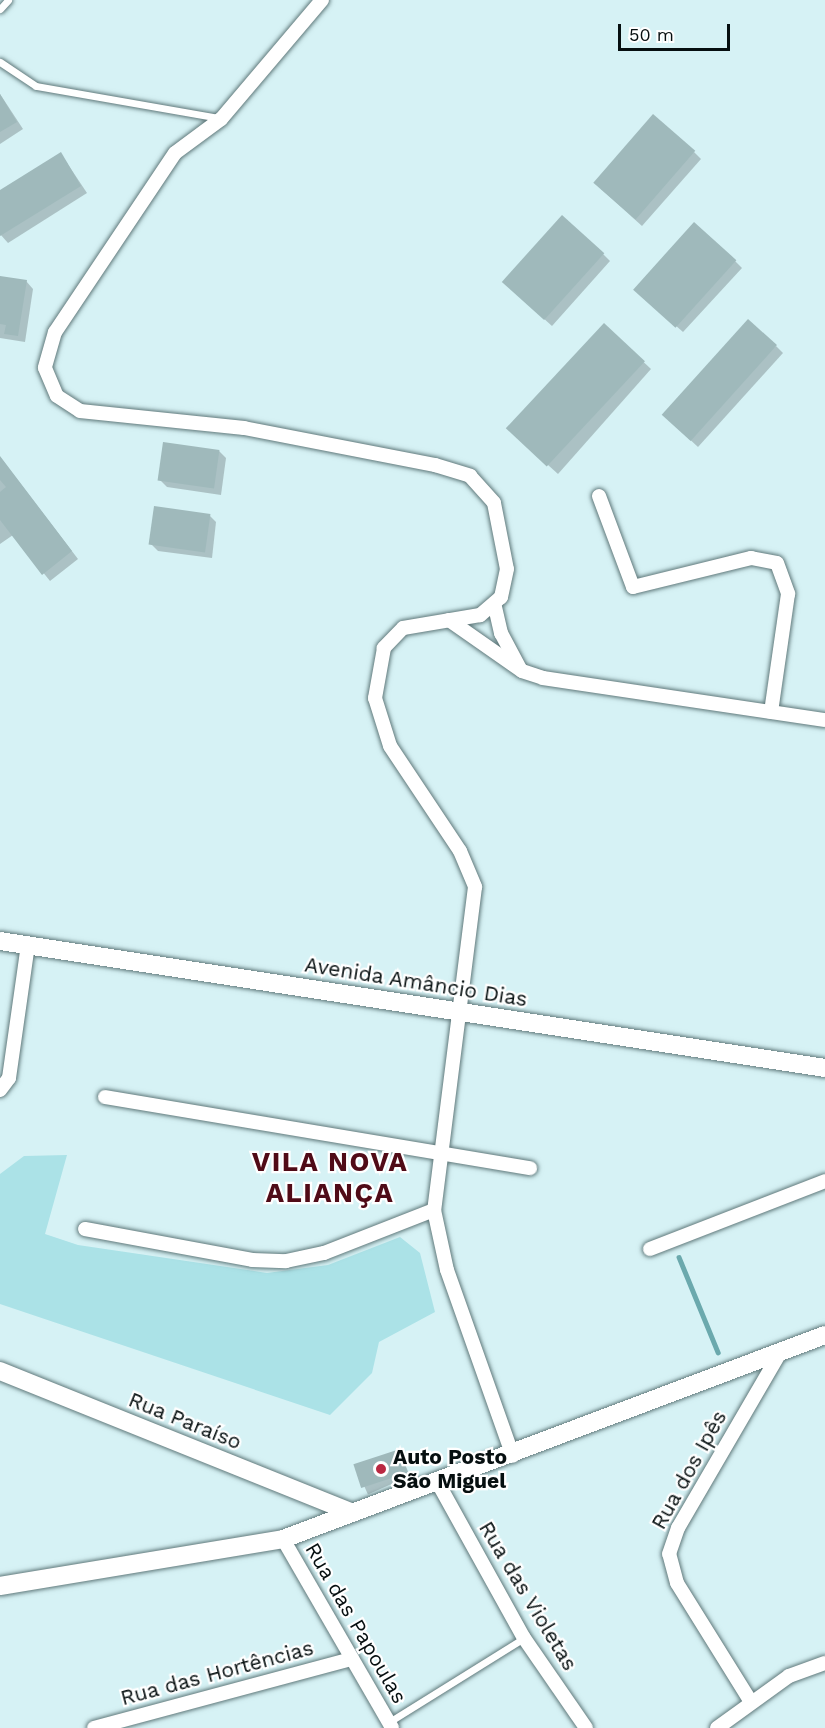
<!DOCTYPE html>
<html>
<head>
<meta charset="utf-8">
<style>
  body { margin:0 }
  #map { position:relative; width:825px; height:1728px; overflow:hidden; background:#d6f2f5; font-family:"Work Sans",sans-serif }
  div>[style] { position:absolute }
  .green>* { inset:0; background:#abe2e7 }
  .shadow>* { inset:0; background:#0003; transform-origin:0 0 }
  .stream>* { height:4.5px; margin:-2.25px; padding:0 2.25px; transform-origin:2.25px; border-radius:2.25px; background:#6ba9ad }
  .building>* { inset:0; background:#9fb9bb; transform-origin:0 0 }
  .roads { filter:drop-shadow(0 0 2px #60797b) drop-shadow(0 0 2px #60797b) }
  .lane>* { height:7px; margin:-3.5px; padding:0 3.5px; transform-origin:3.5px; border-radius:3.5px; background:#fff }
  .street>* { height:14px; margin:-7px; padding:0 7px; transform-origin:7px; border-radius:7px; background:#fff }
  .secondary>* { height:18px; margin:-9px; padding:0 9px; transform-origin:9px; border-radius:9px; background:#fff }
  .dots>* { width:16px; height:16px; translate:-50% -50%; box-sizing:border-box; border:3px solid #fff; border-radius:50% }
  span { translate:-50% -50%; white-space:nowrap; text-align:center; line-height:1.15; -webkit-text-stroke:4.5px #fff; paint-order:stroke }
  .street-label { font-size:21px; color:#060f10 }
  .poi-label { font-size:21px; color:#060f10; font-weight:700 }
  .left { translate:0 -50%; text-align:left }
  .district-label { font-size:27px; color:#500b17; font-weight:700; letter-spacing:1.5px }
  .scale { position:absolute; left:618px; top:24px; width:112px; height:27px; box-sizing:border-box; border:3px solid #060f10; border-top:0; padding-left:8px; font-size:18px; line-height:21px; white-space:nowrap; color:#060f10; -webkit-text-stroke:4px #fff; paint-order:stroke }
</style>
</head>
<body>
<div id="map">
  <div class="green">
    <div style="clip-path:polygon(67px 1155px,45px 1234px,78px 1245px,267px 1273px,328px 1265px,400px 1237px,420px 1253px,435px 1312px,379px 1342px,372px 1373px,330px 1415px,0 1304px,0 1174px,24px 1156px)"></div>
  </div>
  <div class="shadow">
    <div style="clip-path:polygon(0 94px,23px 129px,0 144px)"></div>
    <div style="clip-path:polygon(694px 152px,701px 159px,642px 226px,601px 189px)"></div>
    <div style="clip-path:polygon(61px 154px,87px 193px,8px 243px,0 234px,0 192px)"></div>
    <div style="clip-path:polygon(603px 254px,610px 261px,552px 326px,511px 289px)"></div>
    <div style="clip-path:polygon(735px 261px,742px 268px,683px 332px,642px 296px)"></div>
    <div style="clip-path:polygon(0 277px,26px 281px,33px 289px,25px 342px,0 338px)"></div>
    <div style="clip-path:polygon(604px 325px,651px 369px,558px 474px,517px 437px)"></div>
    <div style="clip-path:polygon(776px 346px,783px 353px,698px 447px,671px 422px)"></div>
    <div style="clip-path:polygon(219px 451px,226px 458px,221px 495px,167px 487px,160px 480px)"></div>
    <div style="clip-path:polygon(0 457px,78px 559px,50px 581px,13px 535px,0 544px)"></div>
    <div style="clip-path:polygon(209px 515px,216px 522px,212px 558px,158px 551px,151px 544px)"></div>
    <div style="left:399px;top:1451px;width:27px;height:46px;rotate:66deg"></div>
  </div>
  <div class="stream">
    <div style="left:679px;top:1257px;width:103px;rotate:67.7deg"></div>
  </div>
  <div class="building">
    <div style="clip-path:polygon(0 94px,17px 122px,0 132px)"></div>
    <div style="left:653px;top:114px;width:56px;height:91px;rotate:41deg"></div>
    <div style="clip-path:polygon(61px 152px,81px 186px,0 236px,0 190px)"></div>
    <div style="left:562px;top:215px;width:57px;height:90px;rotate:42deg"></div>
    <div style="left:694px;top:222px;width:57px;height:91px;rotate:42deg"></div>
    <div style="clip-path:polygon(0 276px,27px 280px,18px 336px,4px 334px,6px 325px,0 324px)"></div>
    <div style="left:748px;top:319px;width:39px;height:129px;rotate:42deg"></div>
    <div style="left:604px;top:323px;width:56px;height:144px;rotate:43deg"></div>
    <div style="left:163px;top:442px;width:57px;height:39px;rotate:8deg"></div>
    <div style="clip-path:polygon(0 456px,72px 551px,42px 575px,0 520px,0 492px,6px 487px,0 480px)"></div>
    <div style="left:154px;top:506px;width:57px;height:39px;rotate:8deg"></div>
    <div style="left:400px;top:1449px;width:25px;height:49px;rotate:72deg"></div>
  </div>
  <div class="roads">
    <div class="lane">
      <div style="left:0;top:9px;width:12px;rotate:-48deg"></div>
      <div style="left:0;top:62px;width:43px;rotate:33.7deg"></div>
      <div style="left:36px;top:86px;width:186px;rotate:9.9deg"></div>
      <div style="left:389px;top:1722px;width:159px;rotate:-31.9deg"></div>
    </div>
    <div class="street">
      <div style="left:322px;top:0;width:156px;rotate:130.3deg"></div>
      <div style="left:221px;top:119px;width:57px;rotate:143.5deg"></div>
      <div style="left:175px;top:153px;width:216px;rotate:123.8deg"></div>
      <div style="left:55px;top:332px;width:37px;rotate:106deg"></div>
      <div style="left:45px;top:368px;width:30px;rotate:67deg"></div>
      <div style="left:57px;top:396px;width:27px;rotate:33deg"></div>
      <div style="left:80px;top:411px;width:165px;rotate:5.9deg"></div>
      <div style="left:244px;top:428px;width:195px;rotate:11deg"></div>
      <div style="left:435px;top:465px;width:37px;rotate:17deg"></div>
      <div style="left:470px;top:476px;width:36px;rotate:48deg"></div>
      <div style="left:494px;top:503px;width:67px;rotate:78.9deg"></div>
      <div style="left:507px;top:569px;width:29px;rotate:102deg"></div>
      <div style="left:501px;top:597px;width:28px;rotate:139deg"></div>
      <div style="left:480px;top:615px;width:78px;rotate:170.4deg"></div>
      <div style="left:403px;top:628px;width:28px;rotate:134deg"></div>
      <div style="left:384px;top:648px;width:51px;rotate:100.2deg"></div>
      <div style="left:375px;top:698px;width:50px;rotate:72.6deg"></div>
      <div style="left:390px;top:746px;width:126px;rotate:56.3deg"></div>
      <div style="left:460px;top:851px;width:39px;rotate:67deg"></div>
      <div style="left:475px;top:887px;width:326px;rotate:97.2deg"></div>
      <div style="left:434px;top:1210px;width:61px;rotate:77.8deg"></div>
      <div style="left:447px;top:1270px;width:197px;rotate:70.5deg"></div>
      <div style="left:599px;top:496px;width:97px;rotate:69.5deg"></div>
      <div style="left:633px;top:587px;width:122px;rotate:-13.8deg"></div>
      <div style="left:751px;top:558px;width:26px;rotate:11deg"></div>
      <div style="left:777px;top:563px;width:33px;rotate:70deg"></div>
      <div style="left:788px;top:594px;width:119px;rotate:98.2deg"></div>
      <div style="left:495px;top:607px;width:27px;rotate:77deg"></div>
      <div style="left:501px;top:633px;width:40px;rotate:62deg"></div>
      <div style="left:449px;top:620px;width:89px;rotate:34.9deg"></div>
      <div style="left:522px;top:671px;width:22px;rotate:18deg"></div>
      <div style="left:543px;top:678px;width:285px;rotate:8.5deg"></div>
      <div style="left:0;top:1090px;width:15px;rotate:-53deg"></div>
      <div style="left:9px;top:1078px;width:134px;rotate:-81.9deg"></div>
      <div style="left:105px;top:1097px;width:431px;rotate:9.5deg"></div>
      <div style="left:85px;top:1229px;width:170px;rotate:10.5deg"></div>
      <div style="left:252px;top:1260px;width:34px;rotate:2deg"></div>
      <div style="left:286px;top:1261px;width:39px;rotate:-12deg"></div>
      <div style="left:324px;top:1253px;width:118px;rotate:-21.4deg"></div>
      <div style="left:650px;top:1249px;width:188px;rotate:-21.2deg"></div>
      <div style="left:438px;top:1483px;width:177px;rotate:61deg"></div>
      <div style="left:524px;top:1638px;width:109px;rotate:55.4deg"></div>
      <div style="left:283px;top:1539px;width:218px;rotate:60deg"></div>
      <div style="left:751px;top:1702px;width:140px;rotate:-121.9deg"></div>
      <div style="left:677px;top:1583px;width:30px;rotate:-105deg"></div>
      <div style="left:669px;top:1554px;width:28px;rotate:-71deg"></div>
      <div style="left:678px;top:1528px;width:203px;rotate:-59.8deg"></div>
      <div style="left:94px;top:1728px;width:267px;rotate:-15deg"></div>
      <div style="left:717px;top:1728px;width:89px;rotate:-35.8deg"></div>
      <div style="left:789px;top:1676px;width:38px;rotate:-20deg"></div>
    </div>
    <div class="secondary">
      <div style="left:0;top:941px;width:835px;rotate:8.75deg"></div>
      <div style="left:0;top:1371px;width:380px;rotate:21.9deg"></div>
      <div style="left:0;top:1586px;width:287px;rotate:-9.4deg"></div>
      <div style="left:283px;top:1539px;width:579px;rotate:-20.63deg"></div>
    </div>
  </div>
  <div class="dots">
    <div style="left:381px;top:1469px;background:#ba2942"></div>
  </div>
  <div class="street-label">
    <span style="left:416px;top:982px;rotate:9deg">Avenida Amâncio Dias</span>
    <span style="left:185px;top:1421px;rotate:22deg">Rua Paraíso</span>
    <span style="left:689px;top:1470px;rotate:-61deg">Rua dos Ipês</span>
    <span style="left:528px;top:1596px;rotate:59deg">Rua das Violetas</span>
    <span style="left:356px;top:1623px;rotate:60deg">Rua das Papoulas</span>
    <span style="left:217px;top:1673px;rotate:-15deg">Rua das Hortências</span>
  </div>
  <div class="poi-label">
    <span class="left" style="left:393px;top:1469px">Auto Posto<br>São Miguel</span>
  </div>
  <div class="district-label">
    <span style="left:330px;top:1178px">VILA NOVA<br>ALIANÇA</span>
  </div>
  <div class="scale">50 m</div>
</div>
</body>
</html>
